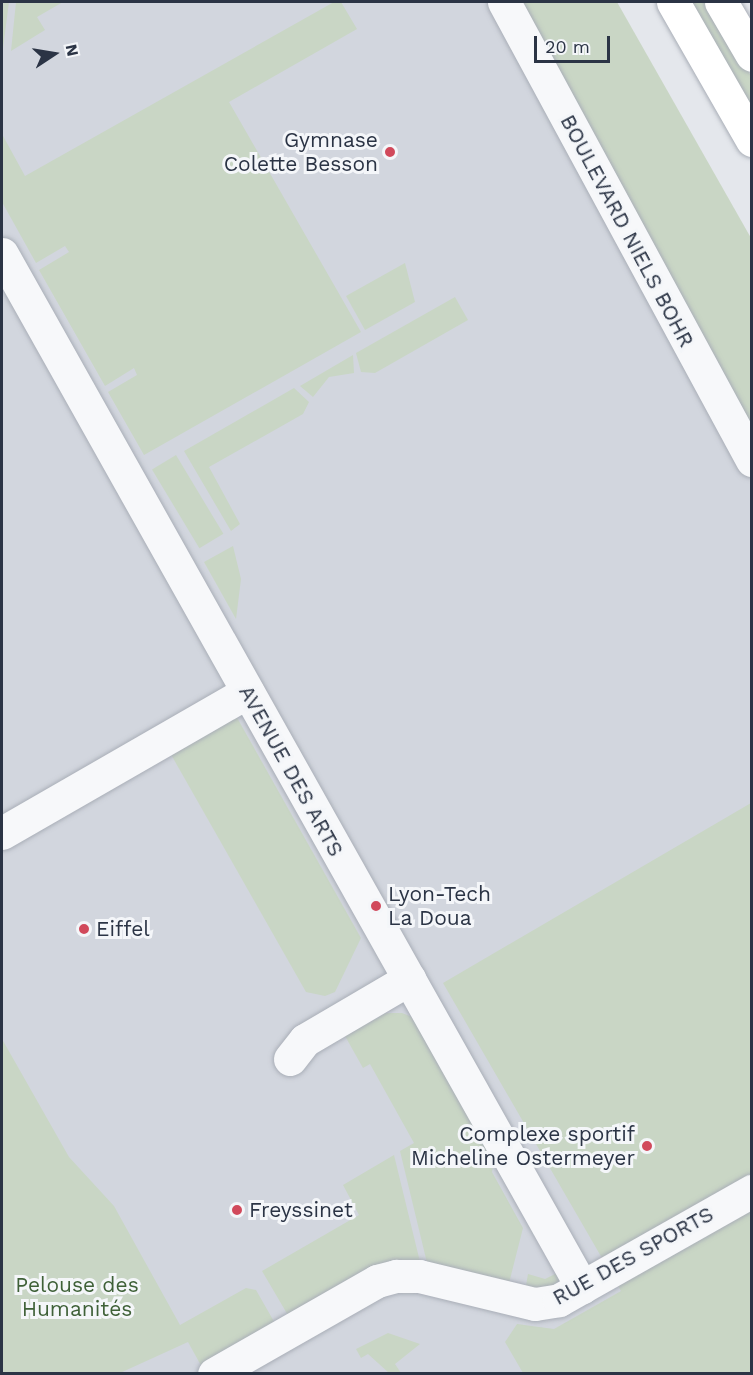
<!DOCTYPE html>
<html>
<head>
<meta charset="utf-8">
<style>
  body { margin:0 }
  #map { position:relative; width:753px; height:1375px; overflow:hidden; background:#e4e7ec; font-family:"Work Sans",sans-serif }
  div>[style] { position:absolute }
  .built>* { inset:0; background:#d2d6de }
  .green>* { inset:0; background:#c9d6c5; transform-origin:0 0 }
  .roads { filter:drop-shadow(0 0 2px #a9aeb7) drop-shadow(0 0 2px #a9aeb7) }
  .minor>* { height:33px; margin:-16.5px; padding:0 16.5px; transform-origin:16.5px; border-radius:16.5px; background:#f7f8fa }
  .major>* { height:33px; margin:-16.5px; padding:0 16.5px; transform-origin:16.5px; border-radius:16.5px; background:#fff }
  .dots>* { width:16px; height:16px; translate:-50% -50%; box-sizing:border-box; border:3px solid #f4f6f9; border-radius:50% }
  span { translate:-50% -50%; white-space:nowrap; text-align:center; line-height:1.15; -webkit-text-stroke:6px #f4f6f9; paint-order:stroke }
  .poi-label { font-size:21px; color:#2b3445 }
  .right { translate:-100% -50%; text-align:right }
  .left { translate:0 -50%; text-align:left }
  .street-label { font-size:21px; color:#2b3445 }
  .park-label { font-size:21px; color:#3f6138 }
  .frame { position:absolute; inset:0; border:3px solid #2b3445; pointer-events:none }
  .north { position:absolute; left:24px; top:24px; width:60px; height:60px; -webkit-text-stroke:4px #f4f6f9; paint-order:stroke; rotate:78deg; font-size:16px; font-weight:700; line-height:24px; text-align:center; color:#2b3445 }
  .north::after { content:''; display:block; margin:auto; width:21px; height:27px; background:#2b3445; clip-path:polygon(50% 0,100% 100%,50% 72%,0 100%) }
  .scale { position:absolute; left:534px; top:36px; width:76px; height:27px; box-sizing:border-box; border:3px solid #2b3445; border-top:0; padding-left:8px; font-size:18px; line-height:21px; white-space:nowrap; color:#2b3445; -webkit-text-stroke:4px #f4f6f9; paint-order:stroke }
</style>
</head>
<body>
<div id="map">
  <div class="built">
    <div style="clip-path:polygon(2px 2px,513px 2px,751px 439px,751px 1373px,2px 1374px)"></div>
  </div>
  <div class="green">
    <div style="clip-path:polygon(2px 2px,9px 2px,2px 56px)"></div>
    <div style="clip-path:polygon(16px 2px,63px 2px,37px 17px,45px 30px,11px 51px)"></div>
    <div style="clip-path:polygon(334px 2px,341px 2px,357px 29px,229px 102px,361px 332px,144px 455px,108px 392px,137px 375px,134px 368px,105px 386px,39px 270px,69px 252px,65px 246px,36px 263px,2px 202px,2px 134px,25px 176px)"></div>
    <div style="clip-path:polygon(513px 2px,617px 2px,751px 238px,751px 439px)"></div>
    <div style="clip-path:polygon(684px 2px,709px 2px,751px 76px,751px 120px)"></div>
    <div style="clip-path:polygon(405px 263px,415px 302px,365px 330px,346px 296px)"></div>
    <div style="clip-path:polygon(455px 297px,468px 320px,375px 373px,361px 372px,356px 353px)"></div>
    <div style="clip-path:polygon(353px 355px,354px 373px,329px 377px,313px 397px,300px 386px)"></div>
    <div style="clip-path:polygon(294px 388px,309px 402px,303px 414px,209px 467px,240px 524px,231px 531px,184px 451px)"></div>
    <div style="left:176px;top:455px;width:92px;height:28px;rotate:59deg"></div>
    <div style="clip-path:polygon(233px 546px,241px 579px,236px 619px,204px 562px)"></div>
    <div style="clip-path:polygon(235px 714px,361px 938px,335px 992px,325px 996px,306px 992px,169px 751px)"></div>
    <div style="clip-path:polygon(751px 803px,751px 1373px,523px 1373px,505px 1342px,517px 1324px,554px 1329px,621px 1291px,443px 983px)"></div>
    <div style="clip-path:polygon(386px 1013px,402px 1013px,417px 1019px,495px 1155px,492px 1172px,523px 1228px,508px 1287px,428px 1267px,400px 1151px,414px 1143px,370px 1064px,363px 1068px,345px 1036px)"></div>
    <div style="clip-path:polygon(2px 1039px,69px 1157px,114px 1206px,180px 1325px,246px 1288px,256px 1290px,276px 1325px,203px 1369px,188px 1342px,120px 1373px,2px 1373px)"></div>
    <div style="clip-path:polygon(394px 1155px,421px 1266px,289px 1317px,262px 1271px,359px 1215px,343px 1185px)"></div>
    <div style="clip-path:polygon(561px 1271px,563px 1284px,525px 1291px,528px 1274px,545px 1279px)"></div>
    <div style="clip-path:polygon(388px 1333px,420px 1344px,395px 1364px,401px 1373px,389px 1373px,368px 1354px,361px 1358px,356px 1349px)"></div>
  </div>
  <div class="roads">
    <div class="minor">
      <div style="left:504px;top:2px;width:521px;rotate:61.57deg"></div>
      <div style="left:2px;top:254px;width:1185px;rotate:60.69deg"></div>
      <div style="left:2px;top:833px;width:283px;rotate:-29.9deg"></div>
      <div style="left:290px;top:1059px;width:24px;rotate:-52deg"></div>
      <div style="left:305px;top:1040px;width:121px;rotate:-30.4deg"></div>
      <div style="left:214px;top:1374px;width:188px;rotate:-29.7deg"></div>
      <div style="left:377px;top:1281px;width:20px;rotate:-15deg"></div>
      <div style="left:396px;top:1276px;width:23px"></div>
      <div style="left:419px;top:1276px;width:119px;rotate:13.6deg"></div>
      <div style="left:535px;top:1304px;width:24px;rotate:-9deg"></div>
      <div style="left:559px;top:1300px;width:222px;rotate:-29.5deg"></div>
    </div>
    <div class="major">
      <div style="left:673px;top:2px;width:159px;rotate:60.2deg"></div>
      <div style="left:721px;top:2px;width:61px;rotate:59.7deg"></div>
    </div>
  </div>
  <div class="dots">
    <div style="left:390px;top:152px;background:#d1495b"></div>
    <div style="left:376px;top:906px;background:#d1495b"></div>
    <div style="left:84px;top:929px;background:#d1495b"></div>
    <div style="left:647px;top:1146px;background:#d1495b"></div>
    <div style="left:237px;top:1210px;background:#d1495b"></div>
  </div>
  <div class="poi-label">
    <span class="right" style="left:378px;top:152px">Gymnase<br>Colette Besson</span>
    <span class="left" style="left:388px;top:906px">Lyon-Tech<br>La Doua</span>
    <span class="left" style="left:96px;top:929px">Eiffel</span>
    <span class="right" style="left:635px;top:1146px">Complexe sportif<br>Micheline Ostermeyer</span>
    <span class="left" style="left:249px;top:1210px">Freyssinet</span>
  </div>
  <div class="street-label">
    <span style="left:627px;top:231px;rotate:62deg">BOULEVARD NIELS BOHR</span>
    <span style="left:291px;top:771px;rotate:61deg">AVENUE DES ARTS</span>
    <span style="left:633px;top:1256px;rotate:-29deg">RUE DES SPORTS</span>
  </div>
  <div class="park-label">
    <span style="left:77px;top:1297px">Pelouse des<br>Humanités</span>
  </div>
  <div class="frame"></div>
  <div class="north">N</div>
  <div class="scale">20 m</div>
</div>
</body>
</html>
